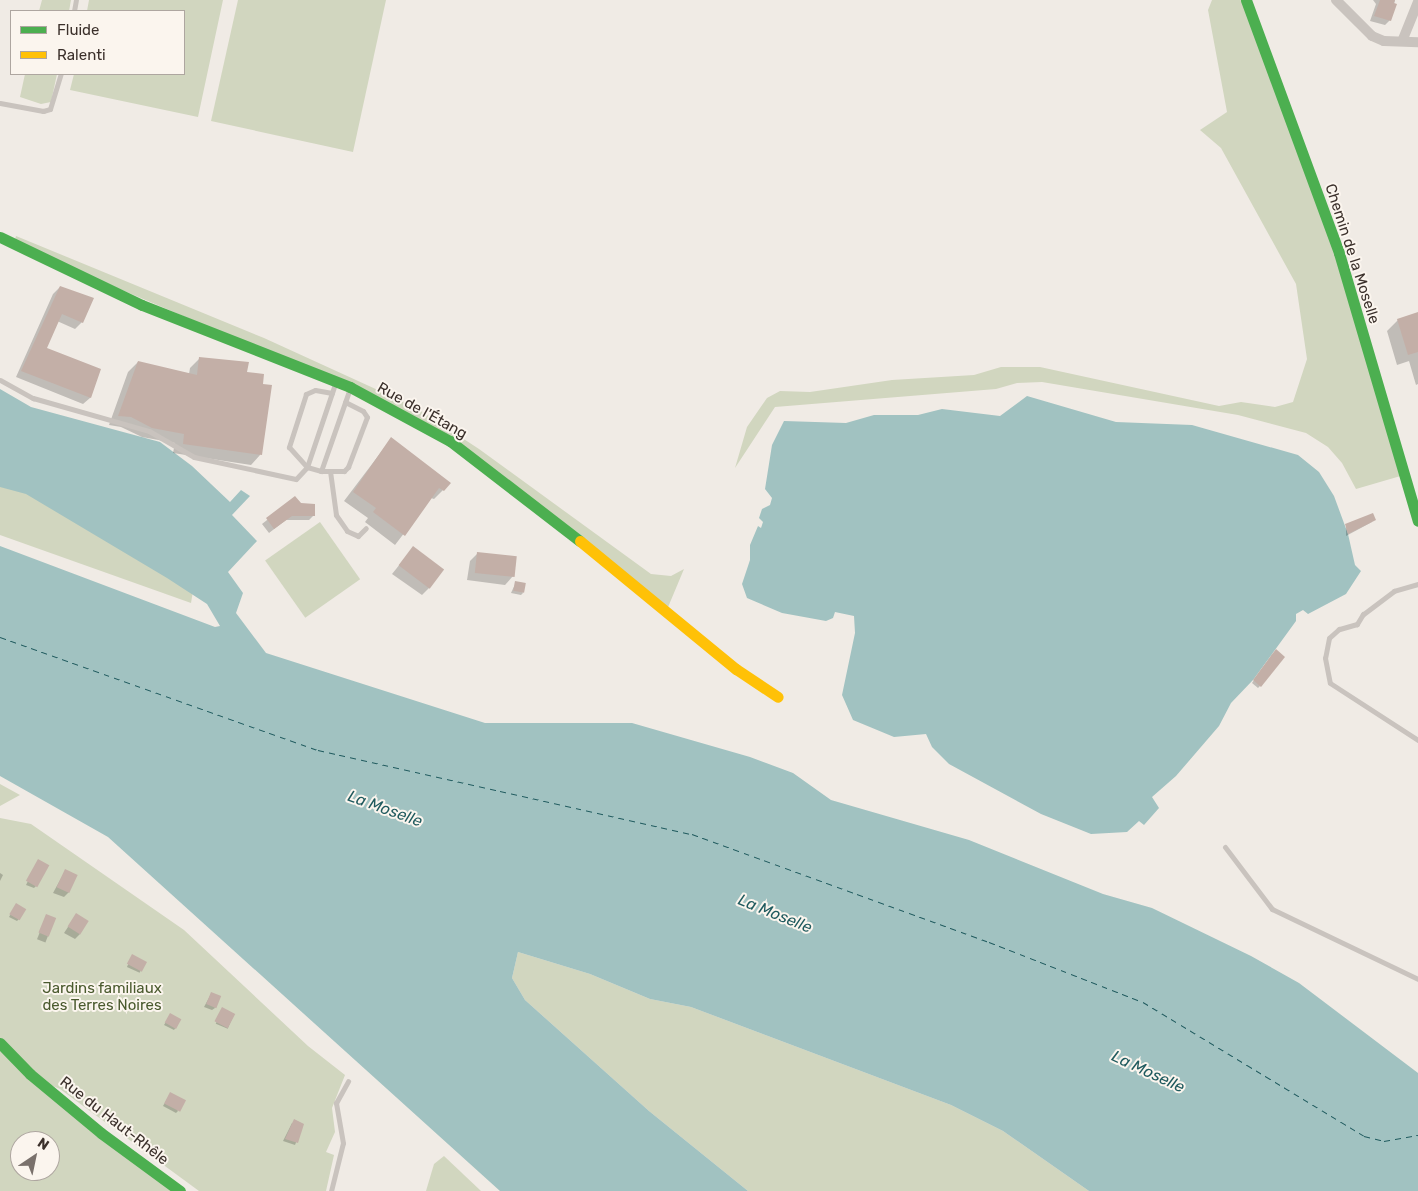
<!DOCTYPE html>
<html>
<head>
<meta charset="utf-8">
<style>
  body { margin:0 }
  #map { position:relative; width:1418px; height:1191px; overflow:hidden; background:#f0ebe5; font-family:Rubik,sans-serif }
  div>[style] { position:absolute }
  .green>* { inset:0; background:#d1d6bf; transform-origin:0 0 }
  .water>* { inset:0; background:#a1c2c1 }
  .shadow>* { inset:0; background:#0003; transform-origin:0 0 }
  .ferry>* { height:1px; margin-top:-0.5px; transform-origin:0; background:repeating-linear-gradient(90deg,#1f5a5e 0 6px,transparent 0 11px) }
  .building>* { inset:0; background:#c3afa7; transform-origin:0 0 }
  .lane>* { height:5px; margin:-2.5px; padding:0 2.5px; transform-origin:2.5px; border-radius:2.5px; background:#c9c3be }
  .street>* { height:10px; margin:-5px; padding:0 5px; transform-origin:5px; border-radius:5px; background:#c9c3be }
  .fast>* { height:11px; margin:-5.5px; padding:0 5.5px; transform-origin:5.5px; border-radius:5.5px; background:#4caf50 }
  .slow>* { height:11px; margin:-5.5px; padding:0 5.5px; transform-origin:5.5px; border-radius:5.5px; background:#ffc107 }
  span { translate:-50% -50%; white-space:nowrap; text-align:center; line-height:1.15; -webkit-text-stroke:4px #fbf5ee; paint-order:stroke }
  .street-label { font-size:15px; color:#3b302b }
  .park-label { font-size:15px; color:#4a5a2e }
  .water-label { font-size:16px; color:#1f5a5e; font-style:italic }
  .legend { position:absolute; left:10px; top:10px; width:175px; height:65px; box-sizing:border-box; background:#fbf5ee; border:1px solid #aea6a0; margin:0; padding:6px 9px; list-style:none; font-size:15px; color:#3b302b }
  .legend li { display:flex; align-items:center; gap:10px; height:25px }
  .legend b { width:25px; border:1px solid #aea6a0 }
  .north { position:absolute; left:10px; top:1131px; width:50px; height:50px; box-sizing:border-box; background:#fbf5ee; border:1px solid #aea6a0; border-radius:50%; rotate:34deg; font-size:14px; font-weight:700; line-height:20px; text-align:center; color:#3b302b }
  .north::after { content:''; display:block; margin:auto; width:18px; height:22px; background:#7a716c; clip-path:polygon(50% 0,100% 100%,50% 72%,0 100%) }
</style>
</head>
<body>
<div id="map">
  <div class="green">
    <div style="clip-path:polygon(42px 0,71px 0,69px 11px,39px 11px)"></div>
    <div style="clip-path:polygon(89px 0,223px 0,198px 117px,70px 90px,74px 74px,184px 74px,184px 11px,87px 11px)"></div>
    <div style="clip-path:polygon(238px 0,386px 0,353px 152px,211px 121px)"></div>
    <div style="clip-path:polygon(1212px 0,1246px 0,1339px 253px,1404px 475px,1356px 489px,1342px 463px,1328px 447px,1306px 433px,1238px 415px,1042px 382px,1017px 383px,996px 389px,775px 407px,735px 468px,747px 427px,767px 398px,780px 391px,810px 392px,892px 380px,974px 375px,1001px 367px,1040px 367px,1219px 406px,1241px 402px,1275px 407px,1293px 402px,1307px 359px,1296px 284px,1221px 148px,1200px 130px,1227px 112px,1208px 10px)"></div>
    <div style="clip-path:polygon(25px 74px,57px 74px,51px 102px,41px 104px,20px 97px)"></div>
    <div style="clip-path:polygon(16px 236px,264px 338px,415px 407px,479px 449px,651px 574px,671px 576px,684px 569px,666px 612px,450px 441px,350px 387px,14px 244px)"></div>
    <div style="clip-path:polygon(0 454px,193px 591px,191px 603px,0 535px)"></div>
    <div style="left:320px;top:522px;width:70px;height:67px;rotate:55deg"></div>
    <div style="clip-path:polygon(0 784px,20px 795px,0 806px)"></div>
    <div style="clip-path:polygon(evenodd,0 818px,31px 824px,184px 930px,308px 1046px,345px 1075px,332px 1108px,335px 1132px,326px 1152px,334px 1155px,326px 1191px,199px 1191px,60px 1089px,31px 1077px,178px 1191px,0 1191px,0 818px,20px 1141px,50px 1141px,50px 1171px,20px 1171px,20px 1141px)"></div>
    <div style="clip-path:polygon(518px 952px,590px 974px,650px 999px,691px 1007px,951px 1105px,1003px 1131px,1089px 1191px,748px 1191px,649px 1111px,525px 1000px,512px 978px)"></div>
    <div style="clip-path:polygon(444px 1156px,481px 1191px,426px 1191px,434px 1164px)"></div>
  </div>
  <div class="water">
    <div style="clip-path:polygon(0 389px,31px 407px,160px 442px,192px 466px,230px 502px,241px 490px,250px 496px,232px 515px,257px 541px,228px 572px,243px 593px,236px 613px,266px 653px,485px 723px,632px 723px,750px 757px,793px 773px,831px 800px,969px 840px,1103px 894px,1152px 908px,1251px 956px,1299px 983px,1418px 1073px,1418px 1191px,1089px 1191px,1003px 1131px,951px 1105px,691px 1007px,650px 999px,590px 974px,518px 952px,512px 978px,525px 1000px,649px 1111px,748px 1191px,500px 1191px,108px 837px,0 776px,0 546px,215px 627px,220px 626px,207px 604px,167px 578px,26px 494px,0 487px)"></div>
    <div style="clip-path:polygon(1027px 396px,1116px 422px,1192px 425px,1298px 455px,1319px 472px,1334px 496px,1348px 534px,1355px 565px,1361px 571px,1346px 594px,1308px 614px,1303px 610px,1296px 614px,1296px 621px,1253px 680px,1231px 703px,1219px 726px,1176px 776px,1152px 797px,1159px 808px,1144px 825px,1139px 821px,1127px 832px,1091px 834px,1041px 814px,949px 764px,932px 747px,926px 734px,894px 737px,853px 720px,842px 695px,855px 633px,854px 616px,835px 612px,833px 618px,826px 621px,782px 613px,747px 598px,742px 584px,750px 560px,750px 545px,758px 526px,761px 528px,763px 522px,759px 518px,762px 509px,770px 505px,772px 498px,765px 489px,772px 445px,784px 421px,846px 423px,874px 415px,918px 415px,942px 409px,1000px 416px)"></div>
  </div>
  <div class="shadow">
    <div style="clip-path:polygon(1373px 0,1395px 0,1390px 20px,1385px 25px,1370px 21px,1376px 4px)"></div>
    <div style="clip-path:polygon(60px 287px,82px 322px,75px 329px,57px 321px,45px 349px,100px 370px,90px 398px,83px 404px,16px 377px,53px 294px)"></div>
    <div style="clip-path:polygon(1418px 314px,1418px 384px,1416px 385px,1409px 361px,1397px 365px,1387px 331px,1398px 320px)"></div>
    <div style="clip-path:polygon(200px 358px,246px 373px,261px 385px,270px 386px,260px 455px,251px 465px,173px 453px,175px 443px,142px 437px,121px 427px,109px 425px,128px 372px,138px 362px,189px 374px,190px 368px)"></div>
    <div style="clip-path:polygon(391px 439px,443px 490px,434px 499px,431px 498px,395px 545px,365px 522px,368px 518px,344px 501px)"></div>
    <div style="clip-path:polygon(295px 498px,314px 515px,309px 520px,286px 520px,269px 533px,262px 524px)"></div>
    <div style="clip-path:polygon(1372px 522px,1346px 536px,1346px 525px)"></div>
    <div style="clip-path:polygon(413px 548px,430px 587px,422px 595px,392px 574px)"></div>
    <div style="clip-path:polygon(478px 553px,513px 576px,505px 585px,467px 580px,470px 561px)"></div>
    <div style="clip-path:polygon(516px 582px,523px 593px,521px 595px,511px 593px)"></div>
    <div style="clip-path:polygon(1273px 653px,1260px 686px,1258px 688px,1252px 683px)"></div>
    <div style="clip-path:polygon(38px 861px,36px 886px,34px 888px,26px 885px)"></div>
    <div style="clip-path:polygon(65px 871px,69px 892px,64px 897px,53px 893px)"></div>
    <div style="clip-path:polygon(0 873px,3px 875px,0 881px)"></div>
    <div style="clip-path:polygon(16px 905px,19px 919px,17px 921px,9px 917px)"></div>
    <div style="clip-path:polygon(76px 915px,80px 934px,75px 939px,64px 933px)"></div>
    <div style="left:46px;top:916px;width:9px;height:25px;rotate:21deg"></div>
    <div style="left:132px;top:956px;width:14px;height:12px;rotate:25deg"></div>
    <div style="clip-path:polygon(211px 994px,215px 1008px,212px 1010px,204px 1007px)"></div>
    <div style="left:222px;top:1009px;width:13px;height:16px;rotate:23deg"></div>
    <div style="clip-path:polygon(171px 1014px,176px 1027px,174px 1030px,164px 1025px)"></div>
    <div style="clip-path:polygon(170px 1094px,178px 1111px,176px 1113px,163px 1106px)"></div>
    <div style="clip-path:polygon(292px 1123px,303px 1125px,295px 1145px,283px 1141px)"></div>
  </div>
  <div class="ferry">
    <div style="left:0;top:637px;width:337px;rotate:19.6deg"></div>
    <div style="left:318px;top:750px;width:383px;rotate:12.7deg"></div>
    <div style="left:692px;top:834px;width:316px;rotate:20deg"></div>
    <div style="left:989px;top:942px;width:165px;rotate:21.3deg"></div>
    <div style="left:1143px;top:1002px;width:258px;rotate:31.2deg"></div>
    <div style="left:1364px;top:1136px;width:21px;rotate:14deg"></div>
    <div style="left:1384px;top:1141px;width:35px;rotate:-10deg"></div>
  </div>
  <div class="building">
    <div style="clip-path:polygon(1380px 0,1395px 0,1394px 3px,1397px 4px,1391px 21px,1374px 16px)"></div>
    <div style="clip-path:polygon(60px 286px,94px 298px,83px 323px,62px 314px,47px 348px,101px 369px,91px 398px,21px 371px)"></div>
    <div style="clip-path:polygon(1418px 312px,1418px 352px,1408px 355px,1397px 319px)"></div>
    <div style="clip-path:polygon(199px 357px,249px 362px,247px 372px,264px 374px,263px 384px,272px 385px,262px 455px,183px 444px,184px 434px,152px 428px,131px 417px,118px 416px,138px 361px,197px 375px)"></div>
    <div style="clip-path:polygon(391px 437px,451px 483px,444px 491px,439px 488px,405px 536px,373px 512px,376px 508px,353px 492px)"></div>
    <div style="clip-path:polygon(295px 496px,301px 503px,315px 504px,315px 516px,292px 516px,274px 529px,266px 518px)"></div>
    <div style="clip-path:polygon(1373px 513px,1376px 520px,1348px 534px,1345px 524px)"></div>
    <div style="left:413px;top:546px;width:39px;height:24px;rotate:37deg"></div>
    <div style="left:477px;top:552px;width:40px;height:21px;rotate:6deg"></div>
    <div style="left:515px;top:581px;width:11px;height:10px;rotate:10deg"></div>
    <div style="clip-path:polygon(1276px 649px,1285px 657px,1261px 687px,1253px 680px)"></div>
    <div style="left:38px;top:859px;width:13px;height:25px;rotate:29deg"></div>
    <div style="left:65px;top:869px;width:14px;height:20px;rotate:25deg"></div>
    <div style="left:16px;top:903px;width:12px;height:13px;rotate:31deg"></div>
    <div style="left:76px;top:913px;width:15px;height:16px;rotate:32deg"></div>
    <div style="left:46px;top:914px;width:11px;height:20px;rotate:22deg"></div>
    <div style="left:132px;top:954px;width:17px;height:11px;rotate:28deg"></div>
    <div style="left:211px;top:992px;width:11px;height:13px;rotate:22deg"></div>
    <div style="left:222px;top:1007px;width:15px;height:16px;rotate:28deg"></div>
    <div style="left:170px;top:1013px;width:13px;height:11px;rotate:29deg"></div>
    <div style="left:170px;top:1092px;width:18px;height:13px;rotate:27deg"></div>
    <div style="clip-path:polygon(294px 1119px,304px 1124px,298px 1143px,285px 1139px)"></div>
  </div>
  <div class="lane">
    <div style="left:74px;top:11px;width:11px;rotate:-80deg"></div>
    <div style="left:0;top:103px;width:44px;rotate:10.5deg"></div>
    <div style="left:43px;top:111px;width:7px;rotate:-16deg"></div>
    <div style="left:50px;top:109px;width:37px;rotate:-73deg"></div>
    <div style="left:0;top:380px;width:38px;rotate:29deg"></div>
    <div style="left:33px;top:398px;width:121px;rotate:15.9deg"></div>
    <div style="left:149px;top:431px;width:52px;rotate:30deg"></div>
    <div style="left:194px;top:457px;width:104px;rotate:12.2deg"></div>
    <div style="left:296px;top:479px;width:16px;rotate:-47deg"></div>
    <div style="left:307px;top:467px;width:15px;rotate:16deg"></div>
    <div style="left:321px;top:471px;width:88px;rotate:-70.7deg"></div>
    <div style="left:332px;top:393px;width:17px;rotate:-170deg"></div>
    <div style="left:315px;top:390px;width:10px;rotate:156deg"></div>
    <div style="left:306px;top:394px;width:56px;rotate:107.8deg"></div>
    <div style="left:289px;top:447px;width:27px;rotate:48deg"></div>
    <div style="left:307px;top:467px;width:88px;rotate:-71.4deg"></div>
    <div style="left:321px;top:471px;width:23px"></div>
    <div style="left:344px;top:471px;width:6px;rotate:-45deg"></div>
    <div style="left:348px;top:467px;width:53px;rotate:-69.2deg"></div>
    <div style="left:367px;top:417px;width:7px;rotate:-124deg"></div>
    <div style="left:363px;top:411px;width:20px;rotate:-153deg"></div>
    <div style="left:330px;top:471px;width:44px;rotate:82.2deg"></div>
    <div style="left:336px;top:515px;width:19px;rotate:55deg"></div>
    <div style="left:347px;top:531px;width:12px;rotate:24deg"></div>
    <div style="left:358px;top:536px;width:11px;rotate:-45deg"></div>
    <div style="left:1418px;top:584px;width:25px;rotate:164deg"></div>
    <div style="left:1394px;top:591px;width:39px;rotate:143deg"></div>
    <div style="left:1363px;top:614px;width:12px;rotate:121deg"></div>
    <div style="left:1357px;top:624px;width:19px;rotate:164deg"></div>
    <div style="left:1339px;top:629px;width:13px;rotate:138deg"></div>
    <div style="left:1329px;top:638px;width:20px;rotate:101deg"></div>
    <div style="left:1325px;top:658px;width:25px;rotate:79deg"></div>
    <div style="left:1330px;top:683px;width:105px;rotate:32.9deg"></div>
    <div style="left:1225px;top:847px;width:78px;rotate:52.8deg"></div>
    <div style="left:1272px;top:909px;width:162px;rotate:25.6deg"></div>
    <div style="left:331px;top:1191px;width:49px;rotate:-76deg"></div>
    <div style="left:343px;top:1143px;width:41px;rotate:-99.9deg"></div>
    <div style="left:336px;top:1103px;width:25px;rotate:-61deg"></div>
  </div>
  <div class="street">
    <div style="left:1336px;top:0;width:51px;rotate:45deg"></div>
    <div style="left:1372px;top:36px;width:13px;rotate:23deg"></div>
    <div style="left:1384px;top:41px;width:34px;rotate:2deg"></div>
    <div style="left:1403px;top:39px;width:40px;rotate:-68deg"></div>
  </div>
  <div class="fast">
    <div style="left:1246px;top:0;width:270px;rotate:69.8deg"></div>
    <div style="left:1339px;top:253px;width:279px;rotate:73.6deg"></div>
    <div style="left:0;top:237px;width:157px;rotate:25.6deg"></div>
    <div style="left:142px;top:305px;width:224px;rotate:21.5deg"></div>
    <div style="left:350px;top:387px;width:114px;rotate:28.4deg"></div>
    <div style="left:450px;top:441px;width:164px;rotate:37.6deg"></div>
    <div style="left:0;top:1043px;width:43px;rotate:45.9deg"></div>
    <div style="left:30px;top:1074px;width:92px;rotate:39.7deg"></div>
    <div style="left:101px;top:1133px;width:98px;rotate:36.3deg"></div>
  </div>
  <div class="slow">
    <div style="left:580px;top:541px;width:202px;rotate:39.4deg"></div>
    <div style="left:736px;top:669px;width:50px;rotate:33.7deg"></div>
  </div>
  <div class="street-label">
    <span style="left:1352px;top:254px;rotate:72deg">Chemin de la Moselle</span>
    <span style="left:422px;top:411px;rotate:29deg">Rue de l'Étang</span>
    <span style="left:114px;top:1121px;rotate:38deg">Rue du Haut-Rhêle</span>
  </div>
  <div class="park-label">
    <span style="left:102px;top:997px">Jardins familiaux<br>des Terres Noires</span>
  </div>
  <div class="water-label">
    <span style="left:385px;top:809px;rotate:20deg">La Moselle</span>
    <span style="left:775px;top:914px;rotate:22deg">La Moselle</span>
    <span style="left:1148px;top:1072px;rotate:25deg">La Moselle</span>
  </div>
  <ul class="legend">
  <li><b style="height:6px;background:#4caf50"></b>Fluide</li>
  <li><b style="height:6px;background:#ffc107"></b>Ralenti</li>
  </ul>
  <div class="north">N</div>
</div>
</body>
</html>
